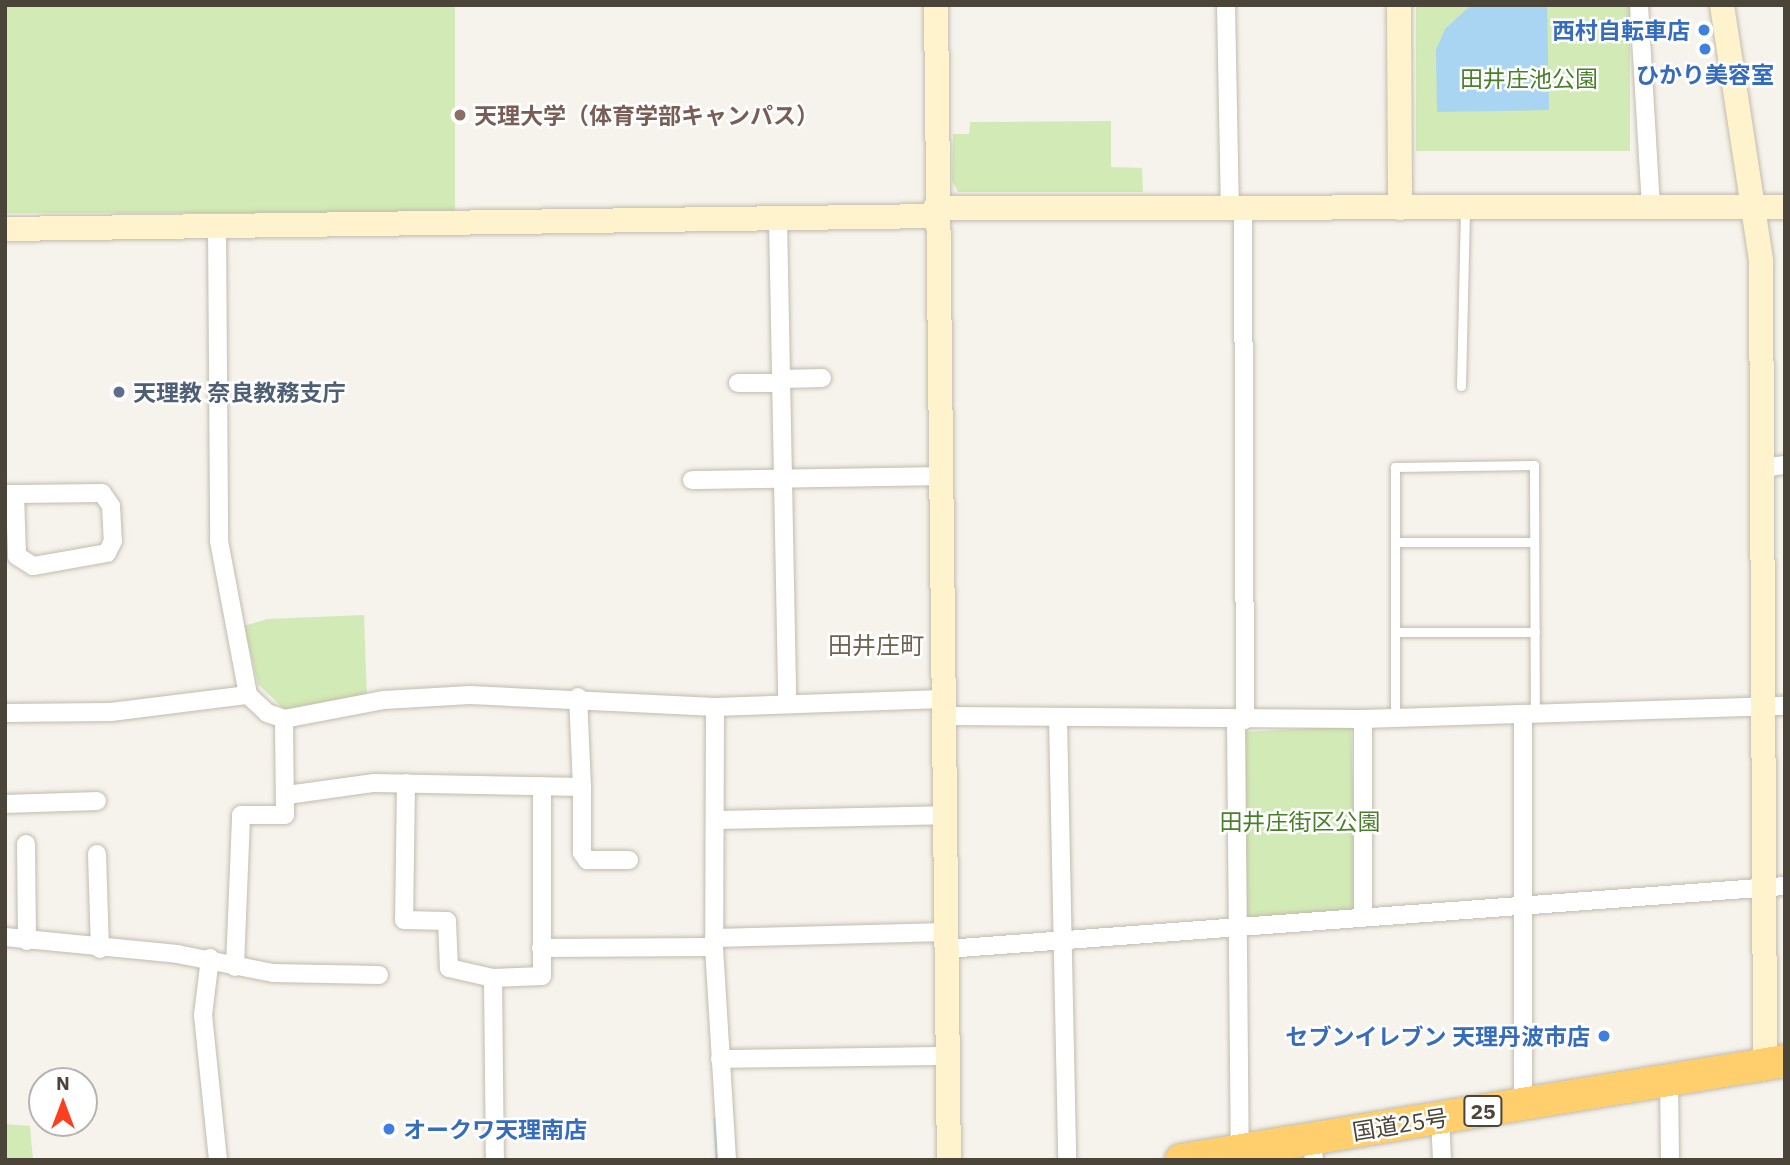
<!DOCTYPE html>
<html>
<head>
<meta charset="utf-8">
<style>
  body { margin:0 }
  #map { position:relative; width:1790px; height:1165px; overflow:hidden; background:#f6f3ec; font-family:"IBM Plex Sans","Noto Sans JP",sans-serif }
  div>[style] { position:absolute }
  .green>* { inset:0; background:#d2eab5; transform-origin:0 0 }
  .water>* { inset:0; background:#a9d4f2 }
  .stream>* { height:4.5px; margin:-2.25px; padding:0 2.25px; transform-origin:2.25px; border-radius:2.25px; background:#a9d4f2 }
  .roads { filter:drop-shadow(0 0 2px #c2bbae) drop-shadow(0 0 2px #c2bbae) }
  .lane>* { height:9px; margin:-4.5px; padding:0 4.5px; transform-origin:4.5px; border-radius:4.5px; background:#fff }
  .street>* { height:18px; margin:-9px; padding:0 9px; transform-origin:9px; border-radius:9px; background:#fff }
  .secondary>* { height:24px; margin:-12px; padding:0 12px; transform-origin:12px; border-radius:12px; background:#fff3cd }
  .highway>* { height:32px; margin:-16px; padding:0 16px; transform-origin:16px; border-radius:16px; background:#ffcf6e }
  .rail>* { height:7px; margin-top:-3.5px; transform-origin:0; background:repeating-linear-gradient(90deg,#fff 0 13px,#9a9a9a 0 26px); box-sizing:border-box; border-block:2px solid #9a9a9a }
  .dots>* { width:19px; height:19px; translate:-50% -50%; box-sizing:border-box; border:4px solid #fff; border-radius:50% }
  span { translate:-50% -50%; white-space:nowrap; text-align:center; line-height:1.15; -webkit-text-stroke:5px #fff; paint-order:stroke }
  .shield-label span { padding:2px 5px; background:#fff; border:2px solid; border-radius:5px; -webkit-text-stroke-width:0 }
  .shield-label { font-size:21px; color:#4b4439; font-weight:700 }
  .shop-label { font-size:23px; color:#366cbe; font-weight:700 }
  .right { translate:-100% -50%; text-align:right }
  .left { translate:0 -50%; text-align:left }
  .park-label { font-size:23px; color:#4a7f2a }
  .education-label { font-size:23px; color:#785e54; font-weight:700 }
  .service-label { font-size:23px; color:#4e5e75; font-weight:700 }
  .street-label { font-size:23px; color:#4b4439 }
  .neighbourhood-label { font-size:24px; color:#6e6250 }
  .frame { position:absolute; inset:0; border:7px solid #4b4439; pointer-events:none }
  .north { position:absolute; left:28px; top:1067px; width:70px; height:70px; box-sizing:border-box; background:#fff; border:2px solid #b7b4b0; border-radius:50%; rotate:0deg; font-size:19px; font-weight:700; line-height:28px; text-align:center; color:#4b4439 }
  .north::after { content:''; display:block; margin:auto; width:24px; height:32px; background:#fc3f1d; clip-path:polygon(50% 0,100% 100%,50% 72%,0 100%) }
</style>
</head>
<body>
<div id="map">
  <div class="green">
    <div style="left:5px;top:5px;width:450px;height:208px"></div>
    <div style="left:1416px;top:5px;width:214px;height:146px"></div>
    <div style="clip-path:polygon(1111px 121px,1111px 167px,1142px 168px,1143px 192px,958px 192px,952px 181px,953px 134px,969px 134px,970px 122px)"></div>
    <div style="clip-path:polygon(364px 615px,367px 698px,286px 711px,258px 684px,244px 626px,267px 619px)"></div>
    <div style="clip-path:polygon(1351px 726px,1357px 911px,1253px 923px,1245px 915px,1244px 732px)"></div>
    <div style="clip-path:polygon(5px 1124px,30px 1126px,33px 1160px,5px 1160px)"></div>
  </div>
  <div class="water">
    <div style="clip-path:polygon(1471px 5px,1547px 5px,1549px 110px,1437px 112px,1436px 50px,1445px 29px)"></div>
  </div>
  <div class="stream">
    <div style="left:716px;top:1119px;width:41px;rotate:87.2deg"></div>
  </div>
  <div class="roads">
    <div class="lane">
      <div style="left:1461px;top:386px;width:177px;rotate:-88.7deg"></div>
      <div style="left:1395px;top:542px;width:139px"></div>
      <div style="left:1395px;top:632px;width:140px"></div>
      <div style="left:1395px;top:719px;width:252px;rotate:-90deg"></div>
      <div style="left:1395px;top:467px;width:139px;rotate:-0.8deg"></div>
      <div style="left:1534px;top:465px;width:250px;rotate:89.8deg"></div>
    </div>
    <div class="street">
      <div style="left:1226px;top:5px;width:204px;rotate:88.9deg"></div>
      <div style="left:1639px;top:5px;width:204px;rotate:86.6deg"></div>
      <div style="left:1243px;top:208px;width:512px;rotate:89.78deg"></div>
      <div style="left:778px;top:219px;width:483px;rotate:88.9deg"></div>
      <div style="left:217px;top:227px;width:314px;rotate:89.6deg"></div>
      <div style="left:219px;top:541px;width:157px;rotate:79.3deg"></div>
      <div style="left:248px;top:695px;width:26px;rotate:43deg"></div>
      <div style="left:267px;top:713px;width:18px;rotate:19deg"></div>
      <div style="left:284px;top:719px;width:102px;rotate:-10.8deg"></div>
      <div style="left:384px;top:700px;width:86px;rotate:-3.3deg"></div>
      <div style="left:470px;top:695px;width:245px;rotate:2.8deg"></div>
      <div style="left:715px;top:707px;width:227px;rotate:-2deg"></div>
      <div style="left:781px;top:379px;width:41px;rotate:-1.4deg"></div>
      <div style="left:738px;top:383px;width:43px"></div>
      <div style="left:1763px;top:468px;width:22px;rotate:-8deg"></div>
      <div style="left:692px;top:480px;width:246px;rotate:-0.9deg"></div>
      <div style="left:5px;top:494px;width:10px"></div>
      <div style="left:15px;top:494px;width:87px;rotate:-0.7deg"></div>
      <div style="left:102px;top:493px;width:16px;rotate:55deg"></div>
      <div style="left:111px;top:506px;width:35px;rotate:87deg"></div>
      <div style="left:113px;top:541px;width:13px;rotate:117deg"></div>
      <div style="left:107px;top:553px;width:75px;rotate:170deg"></div>
      <div style="left:33px;top:566px;width:19px;rotate:-148deg"></div>
      <div style="left:17px;top:556px;width:62px;rotate:-91.8deg"></div>
      <div style="left:715px;top:707px;width:240px;rotate:90.2deg"></div>
      <div style="left:714px;top:947px;width:213px;rotate:86.5deg"></div>
      <div style="left:5px;top:713px;width:106px;rotate:-0.5deg"></div>
      <div style="left:111px;top:712px;width:138px;rotate:-7.1deg"></div>
      <div style="left:943px;top:716px;width:420px;rotate:0.4deg"></div>
      <div style="left:1363px;top:719px;width:422px;rotate:-1.8deg"></div>
      <div style="left:1058px;top:718px;width:442px;rotate:88.8deg"></div>
      <div style="left:1363px;top:719px;width:199px;rotate:90deg"></div>
      <div style="left:1236px;top:720px;width:431px;rotate:89.5deg"></div>
      <div style="left:406px;top:783px;width:137px;rotate:90.8deg"></div>
      <div style="left:404px;top:920px;width:43px;rotate:1.3deg"></div>
      <div style="left:447px;top:921px;width:47px;rotate:87.6deg"></div>
      <div style="left:449px;top:968px;width:45px;rotate:12.8deg"></div>
      <div style="left:493px;top:978px;width:49px;rotate:-2.3deg"></div>
      <div style="left:542px;top:976px;width:190px;rotate:-90deg"></div>
      <div style="left:582px;top:787px;width:66px;rotate:90deg"></div>
      <div style="left:582px;top:853px;width:9px;rotate:54deg"></div>
      <div style="left:587px;top:860px;width:42px"></div>
      <div style="left:287px;top:795px;width:88px;rotate:-7.9deg"></div>
      <div style="left:374px;top:783px;width:208px;rotate:1.1deg"></div>
      <div style="left:582px;top:787px;width:90px;rotate:-92.5deg"></div>
      <div style="left:5px;top:804px;width:92px;rotate:-1.9deg"></div>
      <div style="left:715px;top:820px;width:230px;rotate:-1.2deg"></div>
      <div style="left:26px;top:844px;width:97px;rotate:89.4deg"></div>
      <div style="left:97px;top:854px;width:95px;rotate:88.2deg"></div>
      <div style="left:5px;top:937px;width:173px;rotate:5.6deg"></div>
      <div style="left:177px;top:954px;width:98px;rotate:11.2deg"></div>
      <div style="left:273px;top:973px;width:106px;rotate:1.1deg"></div>
      <div style="left:714px;top:938px;width:232px;rotate:-1.5deg"></div>
      <div style="left:541px;top:948px;width:173px;rotate:-0.3deg"></div>
      <div style="left:947px;top:949px;width:840px;rotate:-4.3deg"></div>
      <div style="left:210px;top:958px;width:57px;rotate:97deg"></div>
      <div style="left:203px;top:1015px;width:146px;rotate:84.1deg"></div>
      <div style="left:235px;top:967px;width:152px;rotate:-87.7deg"></div>
      <div style="left:241px;top:815px;width:44px"></div>
      <div style="left:285px;top:815px;width:96px;rotate:-90.6deg"></div>
      <div style="left:493px;top:978px;width:182px;rotate:89.4deg"></div>
      <div style="left:720px;top:1059px;width:228px;rotate:-0.8deg"></div>
      <div style="left:1669px;top:1079px;width:81px;rotate:89.3deg"></div>
      <div style="left:1523px;top:1104px;width:388px;rotate:-90deg"></div>
      <div style="left:1440px;top:1118px;width:42px;rotate:87.3deg"></div>
      <div style="left:1311px;top:1138px;width:22px;rotate:82deg"></div>
    </div>
    <div class="secondary">
      <div style="left:936px;top:5px;width:1155px;rotate:89.36deg"></div>
      <div style="left:1399px;top:5px;width:203px;rotate:89.7deg"></div>
      <div style="left:1722px;top:5px;width:259px;rotate:81.3deg"></div>
      <div style="left:1761px;top:261px;width:803px;rotate:89.71deg"></div>
      <div style="left:935px;top:208px;width:850px;rotate:-0.07deg"></div>
      <div style="left:5px;top:229px;width:930px;rotate:-0.8deg"></div>
    </div>
    <div class="highway">
      <div style="left:1181px;top:1160px;width:612px;rotate:-9.31deg"></div>
    </div>
  </div>
  <div class="rail">
    <div style="left:1785px;top:5px;width:1px;rotate:90deg"></div>
  </div>
  <div class="dots">
    <div style="left:1704px;top:30px;background:#3f7fe0"></div>
    <div style="left:1705px;top:49px;background:#3f7fe0"></div>
    <div style="left:460px;top:115px;background:#8d6e63"></div>
    <div style="left:119px;top:392px;background:#5c6f8a"></div>
    <div style="left:1604px;top:1036px;background:#3f7fe0"></div>
    <div style="left:389px;top:1129px;background:#3f7fe0"></div>
  </div>
  <div class="shield-label">
    <span style="left:1483px;top:1111px">25</span>
  </div>
  <div class="shop-label">
    <span class="right" style="left:1690px;top:30px">西村自転車店</span>
    <span style="left:1705px;top:74px">ひかり美容室</span>
    <span class="right" style="left:1590px;top:1036px">セブンイレブン 天理丹波市店</span>
    <span class="left" style="left:403px;top:1129px">オークワ天理南店</span>
  </div>
  <div class="park-label">
    <span style="left:1529px;top:78px">田井庄池公園</span>
    <span style="left:1300px;top:821px">田井庄街区公園</span>
  </div>
  <div class="education-label">
    <span class="left" style="left:474px;top:115px">天理大学（体育学部キャンパス）</span>
  </div>
  <div class="service-label">
    <span class="left" style="left:133px;top:392px">天理教 奈良教務支庁</span>
  </div>
  <div class="street-label">
    <span style="left:1400px;top:1124px;rotate:-9deg">国道25号</span>
  </div>
  <div class="neighbourhood-label">
    <span style="left:876px;top:646px">田井庄町</span>
  </div>
  <div class="frame"></div>
  <div class="north">N</div>
</div>
</body>
</html>
